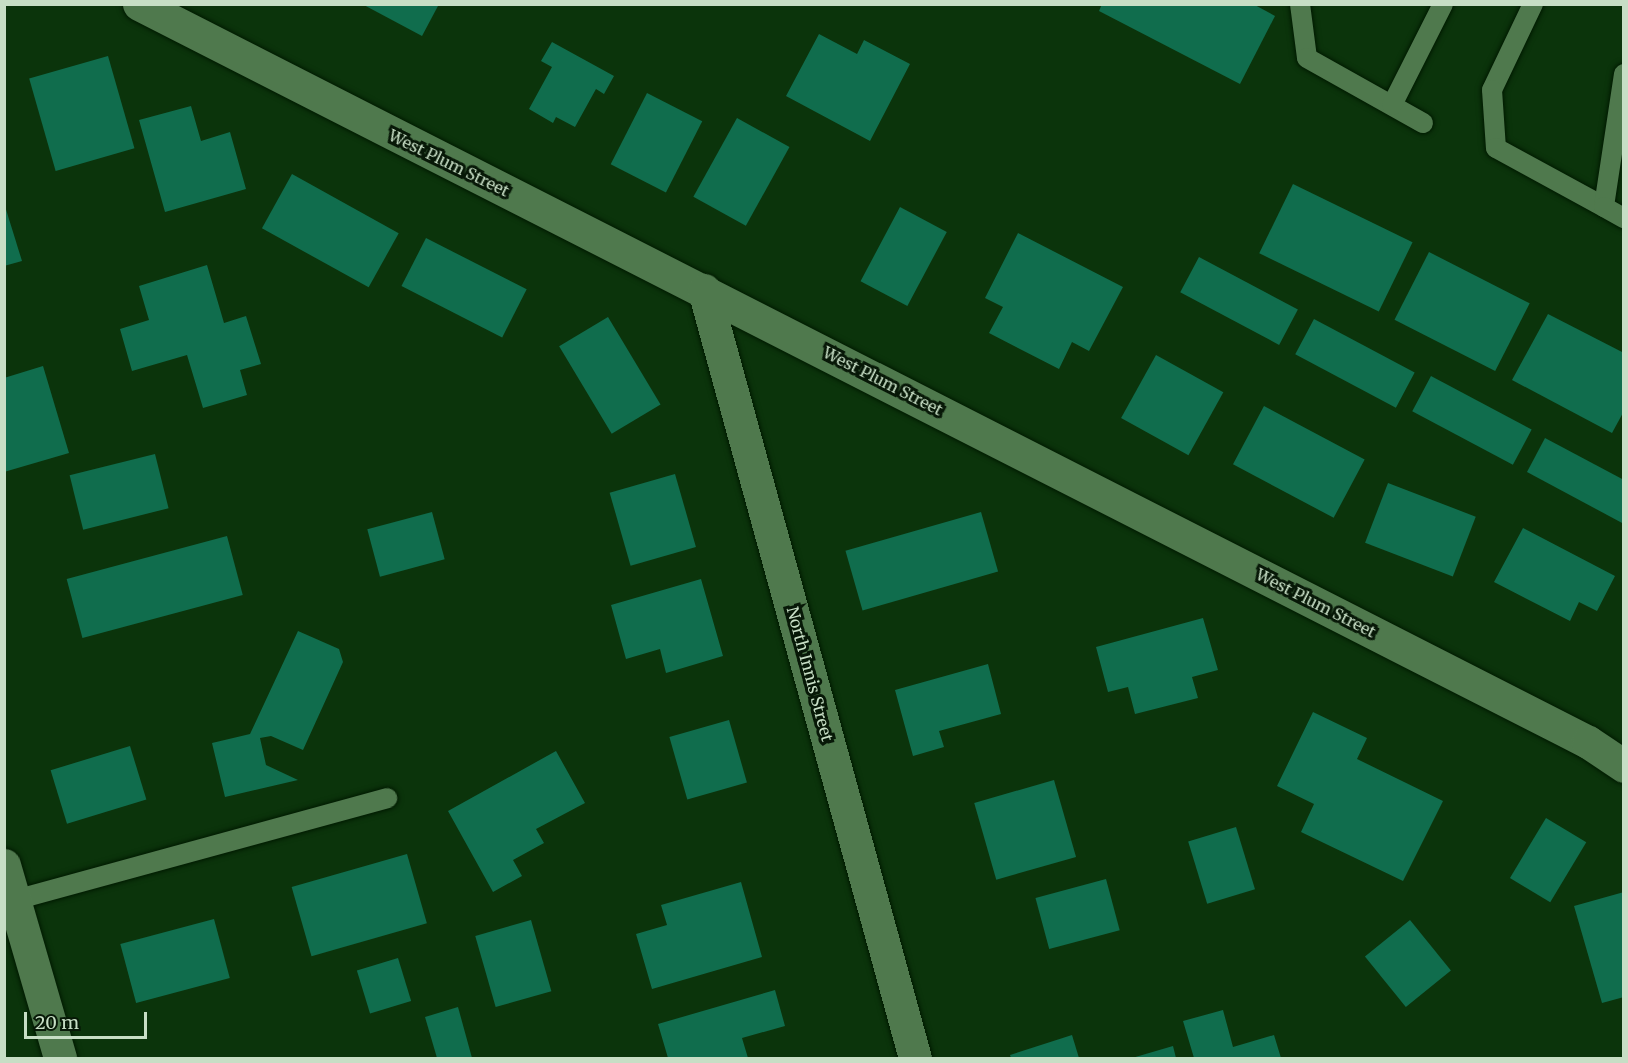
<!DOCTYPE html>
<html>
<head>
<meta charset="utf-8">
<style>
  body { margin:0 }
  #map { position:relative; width:1628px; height:1063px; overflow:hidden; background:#0b340b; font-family:Merriweather,serif }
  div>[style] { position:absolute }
  .building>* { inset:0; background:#106d4d; transform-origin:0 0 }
  .roads { filter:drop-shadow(0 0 2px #001a00) drop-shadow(0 0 2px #001a00) }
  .service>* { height:20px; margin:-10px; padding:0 10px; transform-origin:10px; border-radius:10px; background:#4f794d }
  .minor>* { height:33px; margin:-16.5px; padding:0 16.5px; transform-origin:16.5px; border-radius:16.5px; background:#4f794d }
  span { translate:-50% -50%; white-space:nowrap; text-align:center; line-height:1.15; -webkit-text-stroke:6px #071807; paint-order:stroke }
  .street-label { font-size:16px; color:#c7dec5 }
  .frame { position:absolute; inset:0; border:6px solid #c7dec5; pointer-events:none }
  .scale { position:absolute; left:24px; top:1012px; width:123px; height:27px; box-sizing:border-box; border:3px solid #c7dec5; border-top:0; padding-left:8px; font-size:18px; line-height:21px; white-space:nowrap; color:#c7dec5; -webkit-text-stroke:4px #071807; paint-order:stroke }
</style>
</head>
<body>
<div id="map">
  <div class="building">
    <div style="clip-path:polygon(362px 4px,439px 4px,422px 36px)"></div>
    <div style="clip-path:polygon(1102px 4px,1253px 4px,1275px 16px,1240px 84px,1099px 11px)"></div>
    <div style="clip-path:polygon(819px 34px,857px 54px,864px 40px,910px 64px,870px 141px,786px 96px)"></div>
    <div style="clip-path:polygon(552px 42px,614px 76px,604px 94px,596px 89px,575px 127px,556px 117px,553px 123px,529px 109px,552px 67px,541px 61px)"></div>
    <div style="left:108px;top:56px;width:96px;height:82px;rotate:74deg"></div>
    <div style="left:647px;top:93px;width:62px;height:80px;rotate:27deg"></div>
    <div style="clip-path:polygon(191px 106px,201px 141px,230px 132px,246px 189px,165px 212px,139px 120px)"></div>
    <div style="left:737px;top:118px;width:60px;height:90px;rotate:29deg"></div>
    <div style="left:292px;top:174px;width:122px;height:62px;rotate:29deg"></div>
    <div style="left:1293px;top:184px;width:133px;height:77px;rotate:26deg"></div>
    <div style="clip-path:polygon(4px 203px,22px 261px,4px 266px)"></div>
    <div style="left:900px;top:207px;width:53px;height:84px;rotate:28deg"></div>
    <div style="clip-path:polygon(1018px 233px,1123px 287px,1089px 351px,1072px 342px,1059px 369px,989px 333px,1003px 307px,985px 298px)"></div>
    <div style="left:426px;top:238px;width:113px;height:54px;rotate:27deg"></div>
    <div style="left:1429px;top:252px;width:113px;height:76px;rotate:27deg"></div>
    <div style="left:1199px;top:257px;width:112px;height:40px;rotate:28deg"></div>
    <div style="clip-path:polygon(207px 265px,224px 323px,246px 316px,261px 364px,240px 370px,247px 395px,203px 408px,187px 355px,132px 371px,120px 329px,149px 320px,139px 286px)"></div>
    <div style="clip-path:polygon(1548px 314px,1624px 353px,1624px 411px,1612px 433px,1512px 380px)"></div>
    <div style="left:608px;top:317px;width:102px;height:57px;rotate:59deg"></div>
    <div style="left:1314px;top:319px;width:114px;height:40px;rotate:28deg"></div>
    <div style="left:1156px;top:355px;width:77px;height:72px;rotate:29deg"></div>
    <div style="clip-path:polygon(43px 366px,69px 453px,4px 472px,4px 378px)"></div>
    <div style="left:1431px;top:376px;width:114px;height:40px;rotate:28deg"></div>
    <div style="left:1264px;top:406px;width:114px;height:66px;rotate:28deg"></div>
    <div style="clip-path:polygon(1545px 438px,1624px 480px,1624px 524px,1527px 472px)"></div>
    <div style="left:155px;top:454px;width:56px;height:88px;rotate:76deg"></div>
    <div style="left:675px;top:474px;width:76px;height:68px;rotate:74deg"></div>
    <div style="left:1388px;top:483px;width:94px;height:64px;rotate:21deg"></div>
    <div style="left:432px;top:512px;width:49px;height:67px;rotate:75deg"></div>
    <div style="left:981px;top:512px;width:62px;height:141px;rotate:74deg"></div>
    <div style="clip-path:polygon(1523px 528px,1615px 576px,1597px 611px,1579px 602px,1570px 621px,1494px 582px)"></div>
    <div style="left:227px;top:536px;width:61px;height:166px;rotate:75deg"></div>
    <div style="clip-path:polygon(701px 579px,723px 656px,666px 673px,660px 649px,626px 659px,611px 605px)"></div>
    <div style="clip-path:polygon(1203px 618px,1218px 670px,1192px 677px,1198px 698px,1135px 714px,1128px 687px,1108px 692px,1096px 647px)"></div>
    <div style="clip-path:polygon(298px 631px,339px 649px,343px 662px,303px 750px,271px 736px,260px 738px,266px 765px,298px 780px,225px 797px,212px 743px,250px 734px)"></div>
    <div style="clip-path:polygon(988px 664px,1001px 714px,939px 731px,944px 747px,913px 756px,895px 690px)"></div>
    <div style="clip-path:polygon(1313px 712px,1367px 738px,1357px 759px,1443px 801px,1403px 881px,1301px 832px,1314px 804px,1277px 786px)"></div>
    <div style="left:729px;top:720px;width:65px;height:62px;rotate:74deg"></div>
    <div style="left:130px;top:746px;width:56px;height:83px;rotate:73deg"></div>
    <div style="clip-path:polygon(556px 751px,585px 803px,536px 829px,544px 843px,513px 860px,522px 876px,493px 892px,448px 811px)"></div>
    <div style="left:1054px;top:780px;width:80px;height:83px;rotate:74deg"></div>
    <div style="left:1546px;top:818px;width:47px;height:70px;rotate:31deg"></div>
    <div style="left:1236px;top:827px;width:65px;height:50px;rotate:73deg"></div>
    <div style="left:407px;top:854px;width:72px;height:120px;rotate:74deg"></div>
    <div style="left:1106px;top:879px;width:53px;height:73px;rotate:75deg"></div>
    <div style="clip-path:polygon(741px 882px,762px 957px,652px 989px,636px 934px,667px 925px,661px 905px)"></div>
    <div style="clip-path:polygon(1624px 892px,1624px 997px,1602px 1003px,1574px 906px)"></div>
    <div style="left:214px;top:919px;width:61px;height:97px;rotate:75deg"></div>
    <div style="left:531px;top:920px;width:74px;height:58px;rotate:74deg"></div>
    <div style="left:1410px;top:920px;width:65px;height:58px;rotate:51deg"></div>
    <div style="left:398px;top:958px;width:45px;height:43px;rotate:73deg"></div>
    <div style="clip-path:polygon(775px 990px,785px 1026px,742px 1038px,748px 1058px,668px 1058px,658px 1024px)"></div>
    <div style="clip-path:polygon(458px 1007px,472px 1058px,437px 1058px,425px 1017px)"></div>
    <div style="clip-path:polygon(1223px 1010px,1233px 1047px,1274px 1035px,1281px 1058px,1194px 1058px,1183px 1021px)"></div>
    <div style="clip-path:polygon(1072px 1035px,1079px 1058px,1011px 1058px,1010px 1055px)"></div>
    <div style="clip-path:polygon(1173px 1046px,1176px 1058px,1132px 1058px)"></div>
  </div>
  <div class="roads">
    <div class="service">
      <div style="left:1300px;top:4px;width:54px;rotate:82.6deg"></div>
      <div style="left:1307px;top:58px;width:133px;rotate:29.3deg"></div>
      <div style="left:1533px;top:4px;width:95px;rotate:115.5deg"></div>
      <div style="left:1492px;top:90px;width:58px;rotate:86.1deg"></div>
      <div style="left:1496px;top:148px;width:123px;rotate:28.6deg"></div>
      <div style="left:1624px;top:74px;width:134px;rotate:98.6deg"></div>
      <div style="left:1604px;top:207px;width:23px;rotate:29deg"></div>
      <div style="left:1392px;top:105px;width:113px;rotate:-63.2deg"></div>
      <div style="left:15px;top:900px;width:386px;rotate:-15.3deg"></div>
    </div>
    <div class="minor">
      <div style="left:139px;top:4px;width:1626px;rotate:26.99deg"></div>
      <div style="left:1588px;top:742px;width:43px;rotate:33.7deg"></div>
      <div style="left:704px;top:290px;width:796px;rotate:74.64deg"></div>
      <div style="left:4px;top:865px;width:201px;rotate:73.8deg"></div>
    </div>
  </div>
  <div class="street-label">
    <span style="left:449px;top:163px;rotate:26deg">West Plum Street</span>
    <span style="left:883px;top:381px;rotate:27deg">West Plum Street</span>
    <span style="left:1316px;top:603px;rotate:27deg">West Plum Street</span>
    <span style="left:810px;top:674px;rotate:75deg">North Innis Street</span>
  </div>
  <div class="frame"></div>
  <div class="scale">20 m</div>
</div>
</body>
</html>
